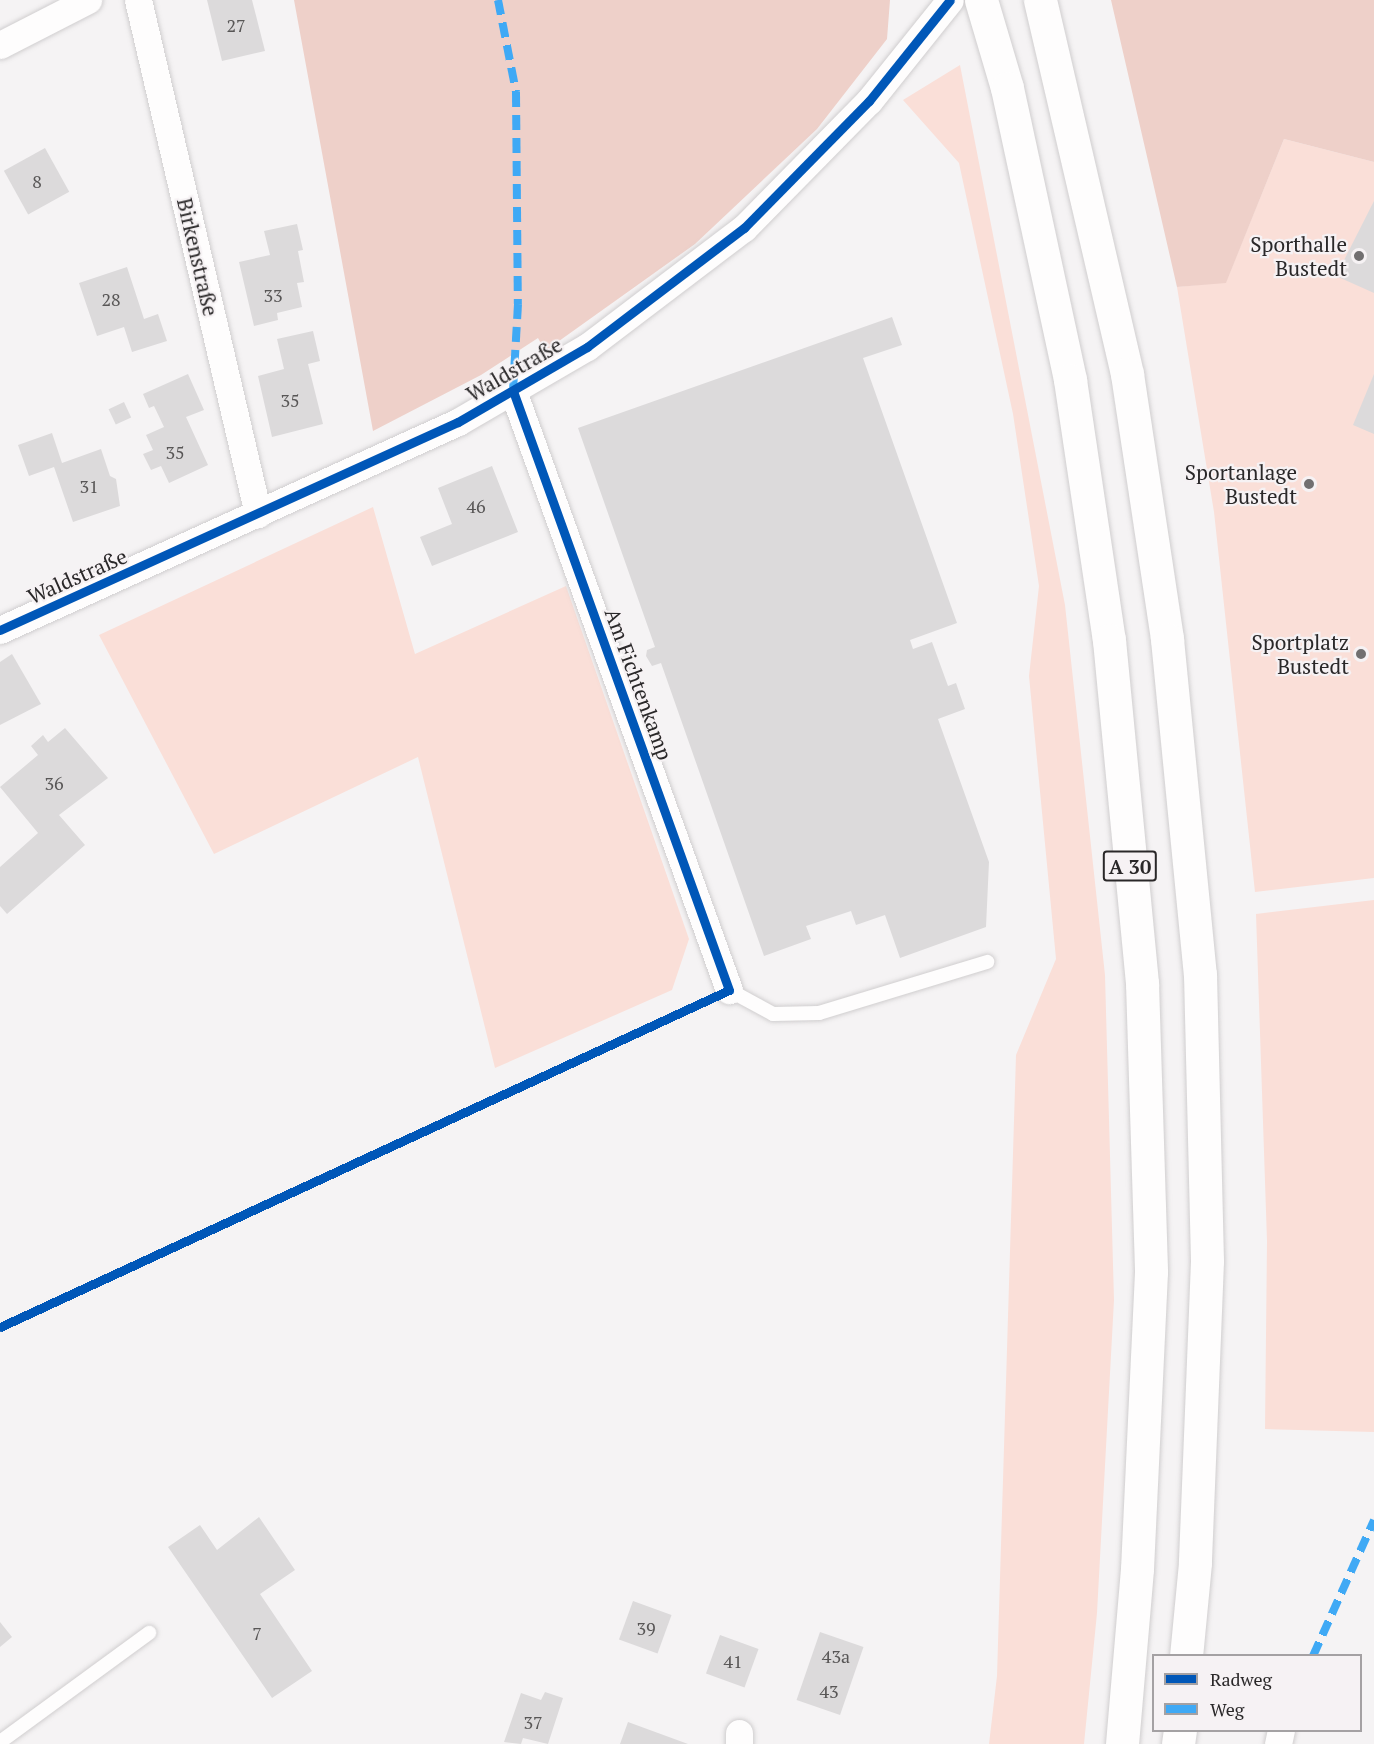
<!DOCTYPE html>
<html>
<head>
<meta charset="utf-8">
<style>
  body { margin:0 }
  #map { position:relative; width:1374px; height:1744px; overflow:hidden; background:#f5f3f4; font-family:"PT Serif",serif }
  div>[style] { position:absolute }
  .green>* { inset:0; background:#fadfd8 }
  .forest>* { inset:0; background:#eed0c9 }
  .building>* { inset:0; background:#dcdadb; transform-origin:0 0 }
  .roads { filter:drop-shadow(0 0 2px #d0cecf) drop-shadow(0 0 2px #d0cecf) }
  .service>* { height:14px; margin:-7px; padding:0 7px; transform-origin:7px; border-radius:7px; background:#fefdfd }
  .minor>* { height:27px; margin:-13.5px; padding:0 13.5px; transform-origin:13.5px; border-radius:13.5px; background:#fefdfd }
  .motorway>* { height:33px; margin:-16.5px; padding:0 16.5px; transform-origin:16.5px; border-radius:16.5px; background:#fefdfd }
  .quiet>* { height:8px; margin-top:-4px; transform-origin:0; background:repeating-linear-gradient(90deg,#3fa9f5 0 15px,transparent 0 23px) }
  .cycleway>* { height:9px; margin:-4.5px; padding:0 4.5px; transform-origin:4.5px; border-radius:4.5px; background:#0057b8 }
  .dots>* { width:16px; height:16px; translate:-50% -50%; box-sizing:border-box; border:3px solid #f6f2f4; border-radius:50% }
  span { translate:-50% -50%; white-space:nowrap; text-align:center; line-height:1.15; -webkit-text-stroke:4.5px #f6f2f4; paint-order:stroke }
  .number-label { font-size:18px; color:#585656 }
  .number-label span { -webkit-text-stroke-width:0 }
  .shield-label span { padding:2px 4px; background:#f6f2f4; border:2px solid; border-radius:4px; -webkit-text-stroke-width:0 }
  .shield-label { font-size:20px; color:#2a2829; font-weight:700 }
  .poi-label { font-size:21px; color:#2a2829 }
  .right { translate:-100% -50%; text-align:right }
  .street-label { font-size:21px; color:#2a2829 }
  .legend { position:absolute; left:1152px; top:1654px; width:210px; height:78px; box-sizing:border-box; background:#f6f2f4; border:2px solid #a4a1a3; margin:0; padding:8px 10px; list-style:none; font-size:18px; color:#2a2829 }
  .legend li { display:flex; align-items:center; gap:12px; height:30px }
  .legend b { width:30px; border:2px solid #a4a1a3 }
</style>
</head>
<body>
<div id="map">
  <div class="green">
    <div style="clip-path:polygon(960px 65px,1065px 605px,1105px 975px,1114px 1300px,1097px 1613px,1084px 1744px,989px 1744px,997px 1676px,1016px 1055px,1056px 959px,1029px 676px,1039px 586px,1013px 414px,959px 163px,903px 100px)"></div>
    <div style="clip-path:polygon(1284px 139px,1374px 162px,1374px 878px,1255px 892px,1214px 512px,1177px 287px,1226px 282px)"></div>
    <div style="clip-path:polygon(373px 507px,415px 654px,566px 586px,689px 939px,672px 990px,495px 1068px,418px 757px,214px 854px,99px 635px)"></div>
    <div style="clip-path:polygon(1374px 900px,1374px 1432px,1265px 1429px,1267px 1241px,1256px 914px)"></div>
  </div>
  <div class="forest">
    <div style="clip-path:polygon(294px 0,890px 0,887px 39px,817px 129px,695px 244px,545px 351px,538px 338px,481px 375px,373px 431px)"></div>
    <div style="clip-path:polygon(1111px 0,1374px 0,1374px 162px,1284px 139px,1226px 283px,1177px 287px)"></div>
  </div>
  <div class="building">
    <div style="clip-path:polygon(207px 0,252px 0,265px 51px,222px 61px)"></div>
    <div style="left:45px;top:148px;width:50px;height:47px;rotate:61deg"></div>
    <div style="clip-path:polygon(1374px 201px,1374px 293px,1336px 276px)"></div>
    <div style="clip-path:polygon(297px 224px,303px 250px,298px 251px,304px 282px,297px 283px,302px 307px,277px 313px,278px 320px,254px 326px,239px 262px,270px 255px,264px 231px)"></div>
    <div style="clip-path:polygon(127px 267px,144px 319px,158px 314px,167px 341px,132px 352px,124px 327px,97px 336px,79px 283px)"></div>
    <div style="clip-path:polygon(892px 317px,902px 345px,863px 358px,957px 623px,910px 640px,913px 649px,932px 642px,948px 686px,956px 683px,965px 709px,938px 719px,989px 862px,986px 927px,900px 958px,885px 915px,856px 925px,851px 911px,806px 926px,811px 939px,764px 956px,661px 663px,652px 666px,646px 656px,647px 650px,655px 647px,578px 428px)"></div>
    <div style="clip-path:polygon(313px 331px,320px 361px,308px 364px,323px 424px,272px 437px,258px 376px,284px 369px,277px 339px)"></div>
    <div style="clip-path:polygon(188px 374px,204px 410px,186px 417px,208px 465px,169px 483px,161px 466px,151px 470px,143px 454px,153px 450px,146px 435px,164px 427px,154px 406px,149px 408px,143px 394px)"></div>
    <div style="clip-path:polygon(1374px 374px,1374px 434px,1353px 425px)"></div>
    <div style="left:124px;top:402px;width:17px;height:17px;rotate:65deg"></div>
    <div style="clip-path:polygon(52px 433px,62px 463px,101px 449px,110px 476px,116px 479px,120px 506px,73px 522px,54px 467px,29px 476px,18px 445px)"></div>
    <div style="clip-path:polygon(492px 466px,518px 532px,432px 566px,420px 537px,452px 524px,438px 488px)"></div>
    <div style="clip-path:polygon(12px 654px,41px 704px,0 725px,0 662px)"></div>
    <div style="clip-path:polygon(65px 728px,108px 778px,59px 815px,85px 845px,7px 914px,0 906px,0 867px,38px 833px,0 787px,38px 755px,31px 746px,43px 735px,48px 742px)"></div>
    <div style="clip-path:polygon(259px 1517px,295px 1570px,260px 1594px,312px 1671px,272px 1698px,168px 1547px,200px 1525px,217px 1550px)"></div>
    <div style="left:633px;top:1601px;width:41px;height:41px;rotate:20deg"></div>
    <div style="clip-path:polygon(0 1622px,12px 1637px,0 1647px)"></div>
    <div style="left:820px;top:1632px;width:46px;height:72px;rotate:19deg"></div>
    <div style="left:720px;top:1635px;width:41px;height:41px;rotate:20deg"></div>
    <div style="clip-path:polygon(545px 1692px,563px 1698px,548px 1744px,523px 1738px,521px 1744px,504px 1742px,521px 1693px,541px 1700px)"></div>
    <div style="clip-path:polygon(628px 1722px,688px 1744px,620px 1744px)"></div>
  </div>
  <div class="roads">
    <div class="service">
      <div style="left:729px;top:990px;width:50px;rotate:28.6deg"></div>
      <div style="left:773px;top:1014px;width:46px;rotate:-1.2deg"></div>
      <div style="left:819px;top:1013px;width:176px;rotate:-16.9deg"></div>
      <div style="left:0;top:1742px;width:185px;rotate:-36.2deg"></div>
    </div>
    <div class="minor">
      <div style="left:138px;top:0;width:528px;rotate:76.86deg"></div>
      <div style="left:0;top:45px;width:99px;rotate:-27.1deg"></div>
      <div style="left:513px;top:391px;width:637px;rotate:70.17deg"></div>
      <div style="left:0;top:630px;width:503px;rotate:-24.43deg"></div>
      <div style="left:458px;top:422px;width:149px;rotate:-30.2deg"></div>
      <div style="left:587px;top:347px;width:197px;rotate:-37.2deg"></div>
      <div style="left:744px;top:228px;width:178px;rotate:-45.5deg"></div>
      <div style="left:869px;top:101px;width:129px;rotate:-51.3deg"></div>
      <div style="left:739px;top:1733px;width:11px;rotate:90deg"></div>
      <div style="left:1278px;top:1744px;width:14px;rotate:-78deg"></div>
    </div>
    <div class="motorway">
      <div style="left:981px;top:0;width:92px;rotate:73.5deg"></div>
      <div style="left:1007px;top:88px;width:299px;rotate:77.8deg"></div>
      <div style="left:1070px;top:380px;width:263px;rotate:81.5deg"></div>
      <div style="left:1109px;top:640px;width:345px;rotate:84.5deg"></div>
      <div style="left:1142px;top:983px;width:289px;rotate:88.2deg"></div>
      <div style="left:1151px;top:1272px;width:297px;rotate:92.7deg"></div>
      <div style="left:1137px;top:1569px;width:176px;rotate:94.9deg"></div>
      <div style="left:1040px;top:0;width:384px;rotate:76.9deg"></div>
      <div style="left:1127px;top:374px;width:268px;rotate:81.4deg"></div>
      <div style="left:1167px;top:639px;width:337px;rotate:84.4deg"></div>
      <div style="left:1200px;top:974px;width:287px;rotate:88.6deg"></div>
      <div style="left:1207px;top:1261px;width:302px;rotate:92.3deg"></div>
      <div style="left:1195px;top:1563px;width:93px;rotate:95.5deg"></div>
      <div style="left:1178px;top:1744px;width:14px;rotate:-82deg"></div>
    </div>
  </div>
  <div class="quiet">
    <div style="left:498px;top:0;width:94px;rotate:78.9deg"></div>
    <div style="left:516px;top:92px;width:212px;rotate:89.5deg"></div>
    <div style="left:518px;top:304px;width:87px;rotate:93.3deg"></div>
    <div style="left:1313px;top:1656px;width:149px;rotate:-65.8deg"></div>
  </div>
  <div class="cycleway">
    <div style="left:0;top:630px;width:503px;rotate:-24.43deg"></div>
    <div style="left:458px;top:422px;width:149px;rotate:-30.2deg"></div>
    <div style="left:587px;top:347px;width:197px;rotate:-37.2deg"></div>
    <div style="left:744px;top:228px;width:178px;rotate:-45.5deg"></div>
    <div style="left:869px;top:101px;width:129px;rotate:-51.3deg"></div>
    <div style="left:0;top:1327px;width:803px;rotate:-24.81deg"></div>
    <div style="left:729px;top:990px;width:637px;rotate:-109.83deg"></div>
  </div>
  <div class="dots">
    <div style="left:1359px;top:256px;background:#716f70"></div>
    <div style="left:1309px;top:484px;background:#716f70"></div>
    <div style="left:1361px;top:654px;background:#716f70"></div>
  </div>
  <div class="number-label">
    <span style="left:236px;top:25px">27</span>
    <span style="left:37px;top:181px">8</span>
    <span style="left:273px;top:295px">33</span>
    <span style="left:111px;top:299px">28</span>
    <span style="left:290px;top:400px">35</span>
    <span style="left:175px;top:452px">35</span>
    <span style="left:89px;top:486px">31</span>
    <span style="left:476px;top:506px">46</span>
    <span style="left:54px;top:783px">36</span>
    <span style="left:646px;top:1628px">39</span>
    <span style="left:257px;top:1633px">7</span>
    <span style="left:836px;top:1656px">43a</span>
    <span style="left:733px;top:1661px">41</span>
    <span style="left:829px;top:1691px">43</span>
    <span style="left:533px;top:1722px">37</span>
  </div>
  <div class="shield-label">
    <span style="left:1130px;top:866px">A 30</span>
  </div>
  <div class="poi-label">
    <span class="right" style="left:1347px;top:256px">Sporthalle<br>Bustedt</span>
    <span class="right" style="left:1297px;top:484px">Sportanlage<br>Bustedt</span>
    <span class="right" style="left:1349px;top:654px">Sportplatz<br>Bustedt</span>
  </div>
  <div class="street-label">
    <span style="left:198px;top:257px;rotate:77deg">Birkenstraße</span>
    <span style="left:514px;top:369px;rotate:-30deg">Waldstraße</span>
    <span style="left:77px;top:576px;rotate:-24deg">Waldstraße</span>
    <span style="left:639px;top:684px;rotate:70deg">Am Fichtenkamp</span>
  </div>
  <ul class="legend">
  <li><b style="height:8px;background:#0057b8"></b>Radweg</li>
  <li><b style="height:8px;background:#3fa9f5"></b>Weg</li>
  </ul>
</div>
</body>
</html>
